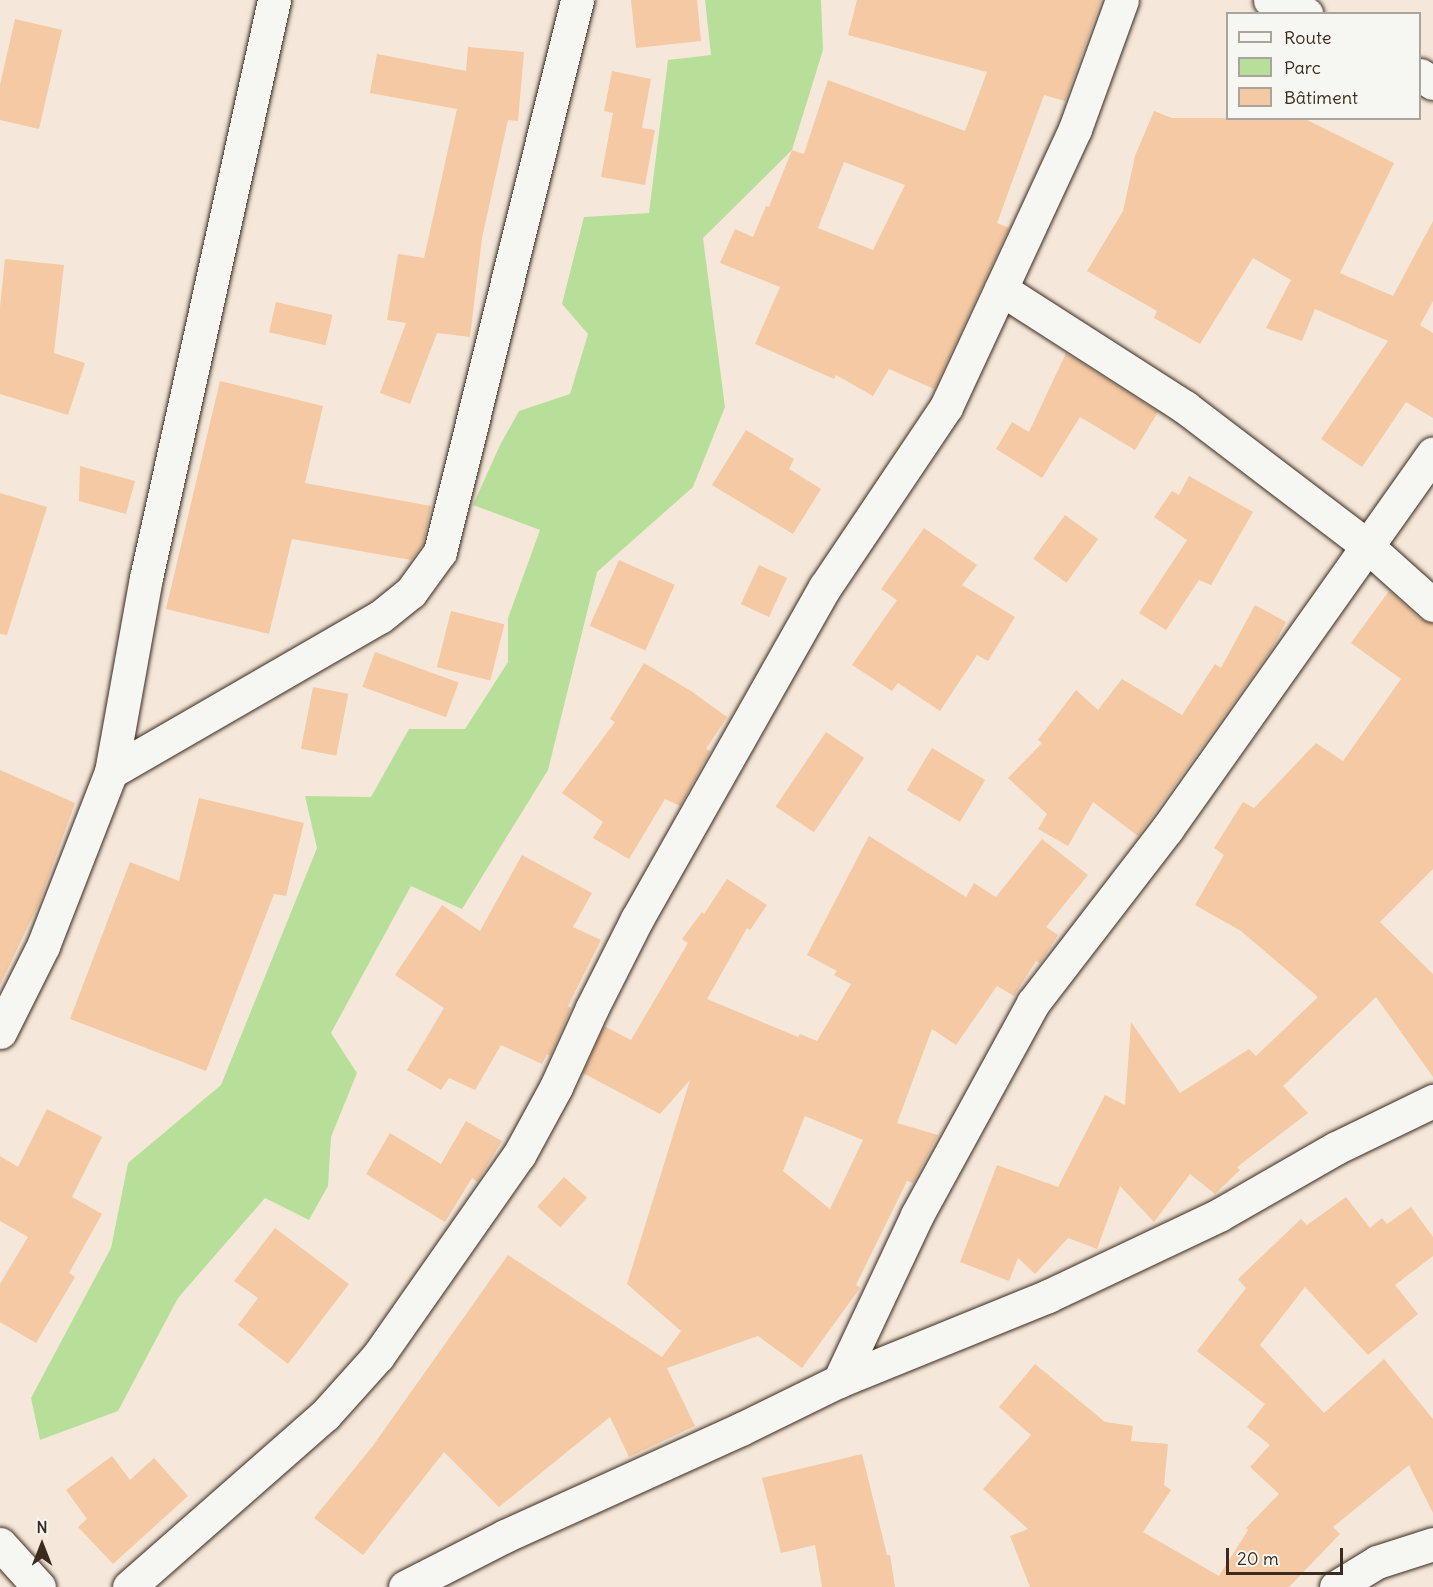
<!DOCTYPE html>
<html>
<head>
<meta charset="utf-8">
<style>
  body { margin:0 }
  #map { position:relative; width:1433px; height:1587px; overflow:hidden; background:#f5e8da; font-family:Delius,sans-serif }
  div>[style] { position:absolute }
  .green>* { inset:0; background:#b8df9a }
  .building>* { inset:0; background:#f4c9a3; transform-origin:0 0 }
  .roads { filter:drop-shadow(0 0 2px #3b2a1e) drop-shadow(0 0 2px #3b2a1e) }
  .minor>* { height:33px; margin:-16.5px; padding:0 16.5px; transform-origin:16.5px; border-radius:16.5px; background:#f6f6f2 }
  span { translate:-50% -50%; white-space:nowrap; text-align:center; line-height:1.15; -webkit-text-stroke:4.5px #f6f6f2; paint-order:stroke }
  .legend { position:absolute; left:1226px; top:12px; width:195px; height:108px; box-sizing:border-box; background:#f6f6f2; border:2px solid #aba49d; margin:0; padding:8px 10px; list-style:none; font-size:18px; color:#3b2a1e }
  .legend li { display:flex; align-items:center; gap:12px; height:30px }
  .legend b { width:30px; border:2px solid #aba49d }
  .north { position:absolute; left:12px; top:1515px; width:60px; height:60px; -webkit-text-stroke:4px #f6f6f2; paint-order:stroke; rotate:0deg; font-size:16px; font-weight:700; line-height:24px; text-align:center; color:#3b2a1e }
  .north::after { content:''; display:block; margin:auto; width:21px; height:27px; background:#3b2a1e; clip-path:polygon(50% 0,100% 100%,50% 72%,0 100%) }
  .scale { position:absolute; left:1226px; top:1548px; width:117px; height:27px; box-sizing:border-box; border:3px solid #3b2a1e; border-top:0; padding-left:8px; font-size:18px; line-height:21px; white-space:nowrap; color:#3b2a1e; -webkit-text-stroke:4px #f6f6f2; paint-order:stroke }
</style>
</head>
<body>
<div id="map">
  <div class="green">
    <div style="clip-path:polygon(705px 0,821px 0,823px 50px,792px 150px,703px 238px,725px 407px,693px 487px,597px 572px,548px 770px,462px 909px,411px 886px,331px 1033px,357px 1073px,331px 1137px,328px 1186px,309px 1220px,265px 1198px,178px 1298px,118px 1411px,40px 1440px,31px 1398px,111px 1248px,128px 1163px,221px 1085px,317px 848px,305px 796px,371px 797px,409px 729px,465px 729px,508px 662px,508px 618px,540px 530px,473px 505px,500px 445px,519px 411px,570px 394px,588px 334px,562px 304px,584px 217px,649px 213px,668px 60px,711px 55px)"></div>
  </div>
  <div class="building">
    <div style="clip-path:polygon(631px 0,697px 0,701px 41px,636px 48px)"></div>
    <div style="clip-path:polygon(evenodd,857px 0,1101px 0,1065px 101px,1044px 95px,997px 223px,1009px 228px,934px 389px,889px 369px,873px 396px,836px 375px,834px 379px,755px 344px,780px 287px,720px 263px,735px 229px,753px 237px,766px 206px,769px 207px,792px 150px,804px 154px,828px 80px,965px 131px,987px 72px,848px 35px,857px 0,844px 162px,905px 185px,873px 250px,818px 228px,844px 162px)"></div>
    <div style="clip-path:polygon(15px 19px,62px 30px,39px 129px,0 120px,0 85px)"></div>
    <div style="clip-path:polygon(468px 47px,524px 52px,518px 121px,508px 120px,482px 238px,470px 337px,437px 333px,410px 404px,380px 393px,406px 323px,387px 320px,398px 254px,424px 258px,457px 109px,370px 93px,377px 54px,466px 71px)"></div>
    <div style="clip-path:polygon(612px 71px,651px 79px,642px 128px,655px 130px,645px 185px,601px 177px,613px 113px,604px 111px)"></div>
    <div style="clip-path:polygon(1154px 111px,1172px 118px,1303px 118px,1394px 163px,1340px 273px,1393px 296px,1433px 221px,1433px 301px,1420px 325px,1433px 333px,1433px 418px,1406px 402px,1362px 467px,1321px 439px,1388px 341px,1315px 309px,1302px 341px,1266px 328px,1291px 280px,1253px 258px,1200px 344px,1154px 318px,1157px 311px,1087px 271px,1123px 211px,1135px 156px)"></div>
    <div style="clip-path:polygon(5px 259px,64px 265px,54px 353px,85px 363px,68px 415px,0 394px,0 307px)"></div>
    <div style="left:276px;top:302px;width:58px;height:31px;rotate:13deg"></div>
    <div style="clip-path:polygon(1066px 353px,1158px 412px,1135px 450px,1080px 417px,1042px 478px,996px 449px,1012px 422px,1029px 432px)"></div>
    <div style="clip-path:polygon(220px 381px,323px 406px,305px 483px,431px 506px,423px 544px,411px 560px,292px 539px,269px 634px,166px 609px)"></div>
    <div style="clip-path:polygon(746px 430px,794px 459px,789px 469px,821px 489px,793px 534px,712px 485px)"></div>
    <div style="clip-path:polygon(80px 466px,135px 481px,126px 514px,79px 501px)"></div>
    <div style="clip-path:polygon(1189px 476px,1253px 512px,1211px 585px,1199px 580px,1166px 630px,1139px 613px,1187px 540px,1154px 517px,1172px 491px,1179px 495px)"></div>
    <div style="clip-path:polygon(0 493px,47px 507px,7px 635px,0 634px)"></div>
    <div style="left:1065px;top:515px;width:41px;height:54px;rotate:36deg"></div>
    <div style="clip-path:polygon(924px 528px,977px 565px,962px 585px,1015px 617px,988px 661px,977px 655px,940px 711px,898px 683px,892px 691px,852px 665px,897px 600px,881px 589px)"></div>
    <div style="left:619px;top:560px;width:61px;height:72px;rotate:24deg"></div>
    <div style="left:759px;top:565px;width:31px;height:43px;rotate:25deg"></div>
    <div style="clip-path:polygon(1389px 591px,1420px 619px,1433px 623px,1433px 869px,1380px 922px,1433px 974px,1433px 1077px,1376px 997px,1283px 1086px,1308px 1113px,1237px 1167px,1240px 1170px,1215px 1194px,1190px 1174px,1154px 1222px,1120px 1186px,1097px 1249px,1068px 1238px,1035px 1274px,1018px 1258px,1009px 1281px,960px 1262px,997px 1165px,1058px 1187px,1105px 1095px,1125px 1105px,1131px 1022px,1180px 1093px,1249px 1049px,1256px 1056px,1318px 997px,1241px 931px,1195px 905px,1224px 855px,1214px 848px,1243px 802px,1254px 808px,1316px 743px,1343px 761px,1401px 679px,1351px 643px)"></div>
    <div style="clip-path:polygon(1255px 605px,1286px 622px,1271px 650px,1138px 836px,1093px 802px,1068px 846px,1038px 829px,1047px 814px,1008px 778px,1042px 743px,1038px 740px,1076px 690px,1098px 710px,1122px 679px,1182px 715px,1215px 664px,1221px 668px)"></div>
    <div style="left:451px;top:611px;width:55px;height:58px;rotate:14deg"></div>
    <div style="left:375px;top:652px;width:89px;height:37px;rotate:20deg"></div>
    <div style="clip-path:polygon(644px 663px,691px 691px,727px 717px,706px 749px,710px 751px,680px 806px,665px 799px,629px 859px,593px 838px,603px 822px,562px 793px,615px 722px,610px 719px)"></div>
    <div style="left:313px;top:687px;width:36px;height:63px;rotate:11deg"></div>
    <div style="left:826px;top:732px;width:46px;height:90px;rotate:34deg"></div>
    <div style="left:932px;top:748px;width:62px;height:49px;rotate:31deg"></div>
    <div style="clip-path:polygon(0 770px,75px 803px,39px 903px,0 985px)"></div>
    <div style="clip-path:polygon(199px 798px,304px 823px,286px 896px,274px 894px,206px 1071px,70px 1019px,130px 862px,179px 881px)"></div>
    <div style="clip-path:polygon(evenodd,869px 836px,966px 897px,974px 883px,996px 897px,1042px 839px,1088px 875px,1046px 927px,1058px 935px,1040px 963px,1036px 961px,1014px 996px,997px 986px,956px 1045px,932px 1029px,897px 1123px,938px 1135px,913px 1183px,907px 1181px,856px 1285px,860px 1288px,802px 1368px,758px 1336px,667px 1368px,695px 1426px,629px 1457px,610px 1417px,499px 1507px,444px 1452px,363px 1555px,314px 1518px,372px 1447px,508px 1255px,662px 1357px,681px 1331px,627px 1284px,690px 1080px,660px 1114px,583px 1073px,604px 1026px,631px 1040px,688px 943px,682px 939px,702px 912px,704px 914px,727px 879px,767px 905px,750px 930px,747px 928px,707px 999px,798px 1037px,800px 1034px,817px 1041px,851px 984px,834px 975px,837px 971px,807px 955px,869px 836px,805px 1116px,863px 1140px,830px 1209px,783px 1171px,805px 1116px)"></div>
    <div style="clip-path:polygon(522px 855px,592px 893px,573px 927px,601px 940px,568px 1006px,571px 1008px,550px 1056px,547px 1054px,542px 1064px,501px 1045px,475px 1090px,449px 1078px,441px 1090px,407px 1070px,444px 1008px,395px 975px,442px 905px,480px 931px)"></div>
    <div style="clip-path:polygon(47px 1109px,102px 1137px,72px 1197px,102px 1214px,69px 1273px,75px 1277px,36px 1343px,0 1322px,0 1284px,28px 1237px,0 1221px,0 1156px,18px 1167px)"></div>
    <div style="clip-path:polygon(466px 1121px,502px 1141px,477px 1182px,472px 1178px,445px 1222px,366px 1174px,390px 1133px,441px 1164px)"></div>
    <div style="left:564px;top:1177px;width:31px;height:40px;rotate:42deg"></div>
    <div style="clip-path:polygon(1346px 1197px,1370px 1228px,1382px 1218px,1387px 1224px,1411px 1207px,1433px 1237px,1433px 1256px,1395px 1285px,1418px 1314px,1368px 1355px,1305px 1287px,1260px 1345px,1324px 1413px,1384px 1359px,1433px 1419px,1433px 1513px,1409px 1465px,1333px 1527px,1340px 1534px,1289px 1587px,1030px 1587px,1010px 1536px,1028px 1529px,983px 1489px,1031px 1435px,999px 1407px,1035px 1364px,1105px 1422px,1133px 1426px,1131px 1441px,1168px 1444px,1164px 1485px,1171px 1490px,1143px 1532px,1219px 1576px,1248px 1530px,1246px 1528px,1279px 1494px,1250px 1467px,1270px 1445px,1247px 1427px,1265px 1404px,1197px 1351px,1246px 1288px,1238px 1279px,1301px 1219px,1307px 1225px)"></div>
    <div style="clip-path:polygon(275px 1228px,349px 1284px,288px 1364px,238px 1325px,258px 1298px,234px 1281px)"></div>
    <div style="clip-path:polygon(862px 1454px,887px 1555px,890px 1555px,895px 1587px,822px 1587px,815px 1545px,781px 1553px,762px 1478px)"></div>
    <div style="clip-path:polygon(112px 1456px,130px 1480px,154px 1458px,188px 1496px,113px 1564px,78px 1527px,87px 1519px,66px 1490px)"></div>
  </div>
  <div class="roads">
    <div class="minor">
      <div style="left:1270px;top:0;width:39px;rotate:21deg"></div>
      <div style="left:1420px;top:75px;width:15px;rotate:32deg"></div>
      <div style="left:1001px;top:289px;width:219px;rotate:32.7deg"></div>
      <div style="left:1185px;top:407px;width:228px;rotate:37.3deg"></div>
      <div style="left:1366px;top:545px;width:90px;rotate:41.8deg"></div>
      <div style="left:111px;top:772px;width:310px;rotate:-30deg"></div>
      <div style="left:380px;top:617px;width:40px;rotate:-39deg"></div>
      <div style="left:411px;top:592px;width:49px;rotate:-54.1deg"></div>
      <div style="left:440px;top:552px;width:569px;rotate:-76.06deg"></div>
      <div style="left:0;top:1032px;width:96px;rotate:-63.4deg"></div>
      <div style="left:43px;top:946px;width:187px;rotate:-68.7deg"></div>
      <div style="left:111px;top:772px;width:197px;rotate:-79.8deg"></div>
      <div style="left:146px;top:578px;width:592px;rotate:-77.51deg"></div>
      <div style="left:839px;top:1381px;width:183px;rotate:-64.8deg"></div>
      <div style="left:917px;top:1215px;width:242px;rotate:-61.3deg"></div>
      <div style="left:1033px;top:1003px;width:220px;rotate:-52.4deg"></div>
      <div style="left:1167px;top:829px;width:460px;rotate:-54.7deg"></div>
      <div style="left:0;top:1544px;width:58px;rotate:47.8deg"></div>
      <div style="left:129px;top:1587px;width:261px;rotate:-41.3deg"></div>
      <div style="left:325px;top:1415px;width:79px;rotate:-48.1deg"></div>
      <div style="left:378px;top:1356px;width:246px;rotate:-55deg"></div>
      <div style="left:519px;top:1155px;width:77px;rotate:-61.4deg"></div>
      <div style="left:556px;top:1087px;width:87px;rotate:-65.5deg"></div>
      <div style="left:592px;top:1008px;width:100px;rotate:-63.2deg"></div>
      <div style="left:637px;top:919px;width:382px;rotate:-60.5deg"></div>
      <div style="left:825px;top:587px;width:217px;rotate:-56.1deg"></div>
      <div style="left:946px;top:407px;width:306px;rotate:-65.1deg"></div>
      <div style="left:1075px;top:129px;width:137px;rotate:-70deg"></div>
      <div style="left:405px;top:1587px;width:112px;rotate:-27deg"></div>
      <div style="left:505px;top:1536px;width:259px;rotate:-24.4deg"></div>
      <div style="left:741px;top:1429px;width:109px;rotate:-26.1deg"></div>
      <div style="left:839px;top:1381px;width:226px;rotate:-22.1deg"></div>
      <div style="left:1048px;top:1296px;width:189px;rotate:-25.3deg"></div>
      <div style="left:1219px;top:1215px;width:135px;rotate:-29.8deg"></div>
      <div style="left:1336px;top:1148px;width:108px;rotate:-25.9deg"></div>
      <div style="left:1336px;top:1587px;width:48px;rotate:-31.4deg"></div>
      <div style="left:1377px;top:1562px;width:59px;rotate:-17.8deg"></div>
    </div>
  </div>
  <ul class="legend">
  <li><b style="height:8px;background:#f6f6f2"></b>Route</li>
  <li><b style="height:16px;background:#b8df9a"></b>Parc</li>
  <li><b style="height:16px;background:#f4c9a3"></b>Bâtiment</li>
  </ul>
  <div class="north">N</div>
  <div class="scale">20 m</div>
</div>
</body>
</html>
